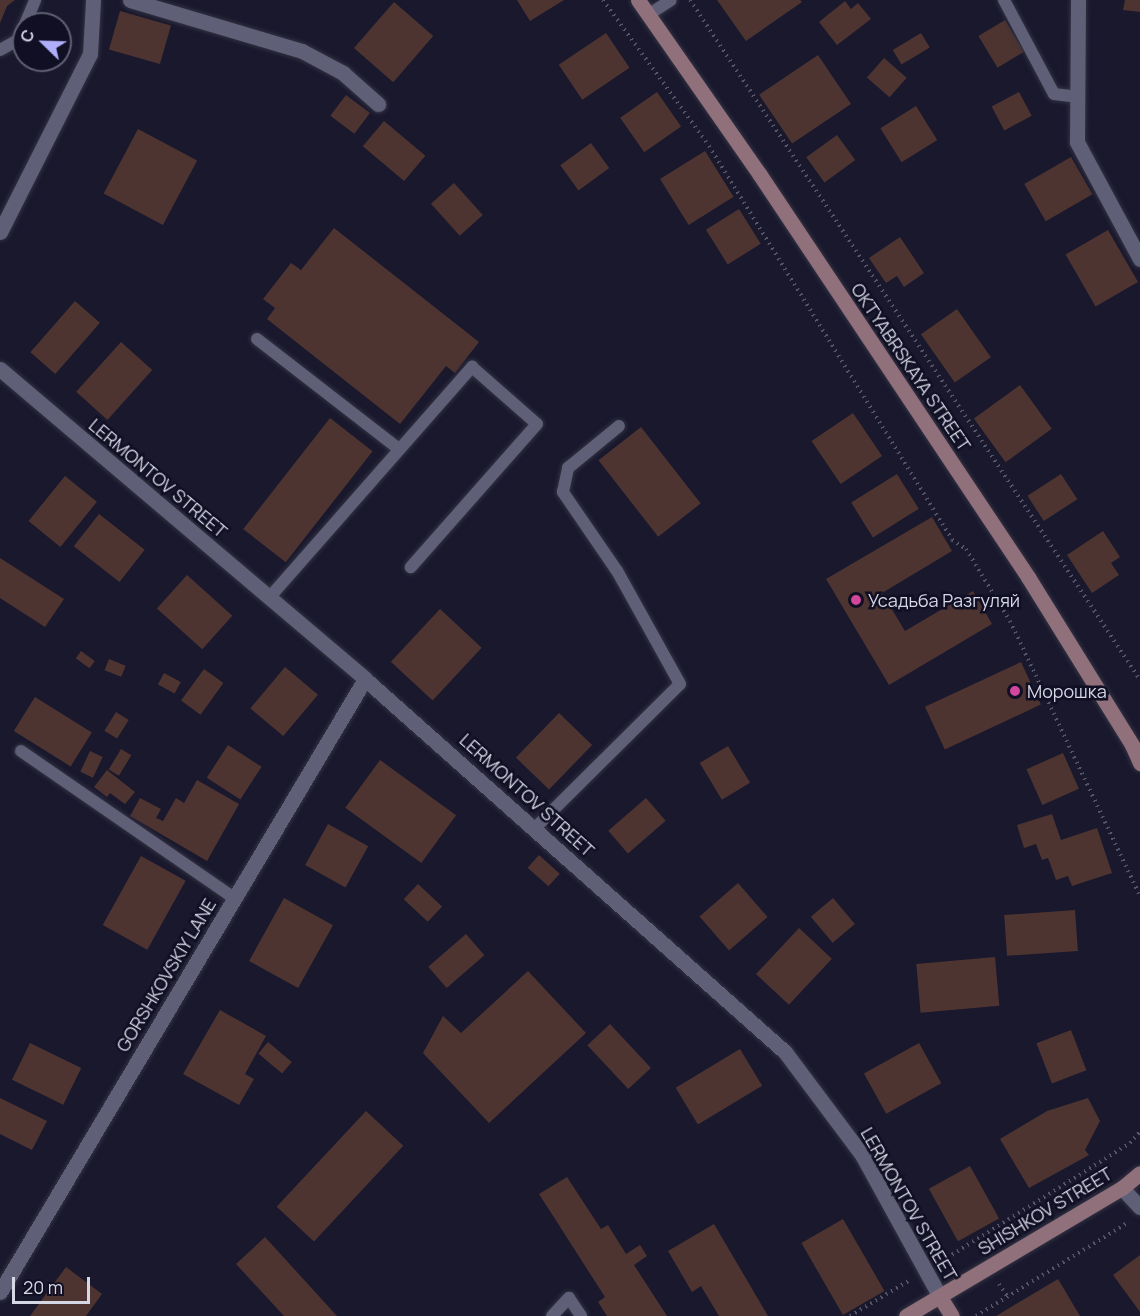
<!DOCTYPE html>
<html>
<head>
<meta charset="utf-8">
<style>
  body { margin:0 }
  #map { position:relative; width:1140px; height:1316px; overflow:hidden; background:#19182d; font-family:Manrope,sans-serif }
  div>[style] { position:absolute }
  .building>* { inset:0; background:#4e3431; transform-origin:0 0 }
  .path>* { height:4px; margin-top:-2px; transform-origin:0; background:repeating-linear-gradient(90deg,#575669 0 1.5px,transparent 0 6px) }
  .roads { filter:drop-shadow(0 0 2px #333242) drop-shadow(0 0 2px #333242) }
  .lane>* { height:12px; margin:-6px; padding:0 6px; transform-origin:6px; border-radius:6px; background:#5f5f78 }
  .street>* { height:15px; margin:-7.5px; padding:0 7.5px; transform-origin:7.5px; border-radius:7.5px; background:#5f5f78 }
  .secondary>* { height:15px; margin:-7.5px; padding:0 7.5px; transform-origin:7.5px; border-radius:7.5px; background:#8f707b }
  .dots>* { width:16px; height:16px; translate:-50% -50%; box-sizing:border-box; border:3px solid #100f23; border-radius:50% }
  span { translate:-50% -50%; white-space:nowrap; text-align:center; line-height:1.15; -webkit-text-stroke:5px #100f23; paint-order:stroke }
  .street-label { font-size:18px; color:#d6d7e5 }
  .poi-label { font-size:18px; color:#d6d7e5 }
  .left { translate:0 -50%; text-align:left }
  .north { position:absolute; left:12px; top:12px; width:60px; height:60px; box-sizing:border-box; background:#100f23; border:2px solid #5f5f71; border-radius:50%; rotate:293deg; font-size:16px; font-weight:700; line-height:24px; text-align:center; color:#d6d7e5 }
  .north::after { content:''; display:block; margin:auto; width:21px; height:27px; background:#afaefa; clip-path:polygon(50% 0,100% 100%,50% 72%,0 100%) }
  .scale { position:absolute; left:12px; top:1277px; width:78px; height:27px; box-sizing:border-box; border:3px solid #d6d7e5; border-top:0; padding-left:8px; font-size:18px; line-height:21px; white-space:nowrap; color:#d6d7e5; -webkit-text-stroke:4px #100f23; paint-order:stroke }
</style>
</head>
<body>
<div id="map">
  <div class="building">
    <div style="clip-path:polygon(0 0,15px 0,7px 6px,0 23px)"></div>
    <div style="clip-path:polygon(517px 0,564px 0,530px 21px)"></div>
    <div style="clip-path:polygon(717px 0,800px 0,802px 2px,746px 41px)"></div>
    <div style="clip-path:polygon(1125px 0,1140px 0,1140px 12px,1123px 10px)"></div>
    <div style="clip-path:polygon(845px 1px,851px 9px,858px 3px,871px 19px,837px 45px,819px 22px)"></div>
    <div style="left:394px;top:2px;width:52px;height:61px;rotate:41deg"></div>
    <div style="left:120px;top:11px;width:53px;height:40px;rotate:16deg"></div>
    <div style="left:1005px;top:20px;width:37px;height:31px;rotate:59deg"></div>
    <div style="left:606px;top:33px;width:42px;height:57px;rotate:56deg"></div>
    <div style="left:921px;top:33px;width:17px;height:33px;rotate:59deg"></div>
    <div style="left:818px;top:55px;width:59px;height:71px;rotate:56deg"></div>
    <div style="left:884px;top:58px;width:30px;height:26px;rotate:41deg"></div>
    <div style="left:657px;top:92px;width:42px;height:45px;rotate:55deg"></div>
    <div style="left:1019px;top:92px;width:27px;height:31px;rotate:62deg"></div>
    <div style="left:346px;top:95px;width:30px;height:26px;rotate:37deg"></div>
    <div style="left:916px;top:106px;width:40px;height:42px;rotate:58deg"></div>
    <div style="left:384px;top:121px;width:54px;height:33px;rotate:40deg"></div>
    <div style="left:138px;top:129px;width:67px;height:73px;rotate:28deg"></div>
    <div style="left:837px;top:135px;width:31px;height:38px;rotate:54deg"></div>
    <div style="left:591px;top:143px;width:31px;height:38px;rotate:54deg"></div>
    <div style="left:705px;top:151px;width:54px;height:53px;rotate:58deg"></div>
    <div style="left:1071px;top:157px;width:43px;height:54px;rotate:60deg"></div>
    <div style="left:454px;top:183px;width:43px;height:31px;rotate:48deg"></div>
    <div style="left:739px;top:209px;width:41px;height:39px;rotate:58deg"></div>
    <div style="clip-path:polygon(334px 228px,479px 342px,455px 373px,446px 366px,400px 424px,267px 319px,275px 308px,263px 299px,291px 263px,301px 270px)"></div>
    <div style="left:1108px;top:230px;width:60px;height:49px;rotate:60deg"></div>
    <div style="clip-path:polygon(900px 237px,924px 273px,904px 287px,897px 276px,886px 283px,869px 258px)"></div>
    <div style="left:75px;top:301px;width:33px;height:68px;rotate:41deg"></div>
    <div style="left:957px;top:309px;width:59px;height:44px;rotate:55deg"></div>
    <div style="left:121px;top:342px;width:42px;height:67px;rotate:42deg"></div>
    <div style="left:1020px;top:385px;width:54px;height:57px;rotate:54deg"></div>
    <div style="left:853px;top:413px;width:52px;height:50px;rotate:56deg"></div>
    <div style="left:330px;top:418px;width:54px;height:141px;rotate:38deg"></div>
    <div style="left:641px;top:427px;width:97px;height:54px;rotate:52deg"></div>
    <div style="left:897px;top:474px;width:41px;height:54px;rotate:58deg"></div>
    <div style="left:1061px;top:474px;width:30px;height:40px;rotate:57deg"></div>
    <div style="left:65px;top:476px;width:41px;height:58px;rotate:39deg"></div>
    <div style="left:99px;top:514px;width:58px;height:41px;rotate:38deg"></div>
    <div style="clip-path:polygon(932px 517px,952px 551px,882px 593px,905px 631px,973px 591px,992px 624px,889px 685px,826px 579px)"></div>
    <div style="clip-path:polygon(1103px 531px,1120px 557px,1111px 563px,1119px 575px,1092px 593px,1067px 555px)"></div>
    <div style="clip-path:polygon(0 558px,64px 599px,45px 627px,0 598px)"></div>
    <div style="left:187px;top:575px;width:61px;height:45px;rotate:42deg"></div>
    <div style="left:440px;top:609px;width:57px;height:72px;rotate:43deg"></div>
    <div style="left:81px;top:651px;width:17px;height:9px;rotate:36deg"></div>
    <div style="left:109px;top:659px;width:18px;height:12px;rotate:22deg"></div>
    <div style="left:1021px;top:662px;width:47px;height:106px;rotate:65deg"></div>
    <div style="left:285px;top:667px;width:43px;height:54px;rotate:40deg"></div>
    <div style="left:204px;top:669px;width:24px;height:39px;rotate:36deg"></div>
    <div style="left:164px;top:673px;width:19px;height:13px;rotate:28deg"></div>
    <div style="left:35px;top:697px;width:67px;height:40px;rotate:32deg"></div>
    <div style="left:116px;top:712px;width:15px;height:22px;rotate:32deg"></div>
    <div style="left:559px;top:713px;width:46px;height:62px;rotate:44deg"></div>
    <div style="left:228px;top:745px;width:40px;height:39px;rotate:33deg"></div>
    <div style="left:728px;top:746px;width:43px;height:33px;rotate:59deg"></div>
    <div style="left:121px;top:749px;width:12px;height:24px;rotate:31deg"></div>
    <div style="left:90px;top:751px;width:14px;height:23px;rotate:25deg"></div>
    <div style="left:1063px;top:753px;width:39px;height:40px;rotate:66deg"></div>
    <div style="left:380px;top:760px;width:94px;height:59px;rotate:36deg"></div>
    <div style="clip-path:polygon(107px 770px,135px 792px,125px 804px,110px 793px,107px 797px,94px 787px)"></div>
    <div style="clip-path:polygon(197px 780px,239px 804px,207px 861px,130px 816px,140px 798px,161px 809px,156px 818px,163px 821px,176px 798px,184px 803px)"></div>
    <div style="left:646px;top:798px;width:30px;height:50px;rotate:49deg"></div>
    <div style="clip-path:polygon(1052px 814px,1061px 840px,1097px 828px,1112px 873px,1072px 886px,1068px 876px,1056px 880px,1048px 858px,1042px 860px,1036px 844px,1024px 848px,1017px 825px)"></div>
    <div style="left:328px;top:824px;width:46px;height:47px;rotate:29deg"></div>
    <div style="left:539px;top:855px;width:28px;height:17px;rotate:42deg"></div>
    <div style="left:141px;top:856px;width:51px;height:79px;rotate:29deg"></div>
    <div style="left:738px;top:883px;width:45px;height:51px;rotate:49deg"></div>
    <div style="left:418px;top:884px;width:33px;height:21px;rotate:43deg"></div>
    <div style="left:284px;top:898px;width:56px;height:72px;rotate:29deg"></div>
    <div style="left:833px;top:898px;width:34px;height:29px;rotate:50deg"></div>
    <div style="left:1075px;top:910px;width:41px;height:71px;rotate:86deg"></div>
    <div style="left:799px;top:928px;width:45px;height:63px;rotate:43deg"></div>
    <div style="left:466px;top:934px;width:28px;height:50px;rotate:49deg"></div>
    <div style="left:995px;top:957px;width:49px;height:79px;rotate:85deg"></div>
    <div style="clip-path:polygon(528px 971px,586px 1033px,489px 1123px,423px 1053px,443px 1016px,461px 1033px)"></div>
    <div style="clip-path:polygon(220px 1010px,266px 1036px,245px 1074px,254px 1079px,239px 1105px,183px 1074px)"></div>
    <div style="left:610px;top:1024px;width:60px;height:31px;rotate:47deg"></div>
    <div style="left:1071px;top:1030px;width:43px;height:37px;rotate:69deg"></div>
    <div style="left:268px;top:1042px;width:31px;height:15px;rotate:40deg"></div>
    <div style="left:30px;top:1043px;width:57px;height:41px;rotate:26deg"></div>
    <div style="left:919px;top:1043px;width:46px;height:63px;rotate:61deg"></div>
    <div style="left:740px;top:1049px;width:43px;height:75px;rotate:59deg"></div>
    <div style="clip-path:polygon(0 1098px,47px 1121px,32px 1150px,0 1134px)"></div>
    <div style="clip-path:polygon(1088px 1098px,1100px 1121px,1085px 1150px,1089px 1155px,1029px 1188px,1000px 1139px,1047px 1111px)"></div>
    <div style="left:366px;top:1111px;width:51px;height:131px;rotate:43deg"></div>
    <div style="left:970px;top:1166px;width:60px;height:47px;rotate:61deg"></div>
    <div style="clip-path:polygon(567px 1177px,601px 1229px,608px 1225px,626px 1254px,640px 1245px,647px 1256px,634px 1265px,667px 1316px,607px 1316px,598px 1302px,605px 1297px,539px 1194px)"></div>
    <div style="left:843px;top:1219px;width:83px;height:48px;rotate:60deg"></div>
    <div style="clip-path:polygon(714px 1224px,768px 1316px,719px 1316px,701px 1286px,692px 1292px,668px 1251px)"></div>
    <div style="clip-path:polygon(265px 1237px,337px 1316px,284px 1316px,236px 1264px)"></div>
    <div style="clip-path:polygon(1140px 1255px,1140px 1312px,1113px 1275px)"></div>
    <div style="clip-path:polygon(66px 1267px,102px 1294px,86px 1316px,30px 1316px)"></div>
    <div style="clip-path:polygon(1058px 1279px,1080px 1316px,996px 1316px)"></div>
  </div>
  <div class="path">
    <div style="left:603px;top:0;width:180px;rotate:54deg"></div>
    <div style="left:709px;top:146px;width:463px;rotate:58.3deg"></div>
    <div style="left:952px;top:540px;width:17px;rotate:33deg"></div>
    <div style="left:966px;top:549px;width:84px;rotate:58.6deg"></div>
    <div style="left:1010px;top:621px;width:304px;rotate:64.7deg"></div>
    <div style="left:690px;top:0;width:815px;rotate:56.5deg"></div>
    <div style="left:942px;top:1261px;width:222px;rotate:-32.1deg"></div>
    <div style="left:1130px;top:1143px;width:15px;rotate:-48deg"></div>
    <div style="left:999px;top:1284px;width:14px;rotate:56deg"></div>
    <div style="left:850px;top:1316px;width:70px;rotate:-31deg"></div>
    <div style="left:976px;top:1316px;width:180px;rotate:-31.6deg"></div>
  </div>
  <div class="roads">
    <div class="lane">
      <div style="left:1004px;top:0;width:106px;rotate:62deg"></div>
      <div style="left:1054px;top:94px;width:23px;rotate:7deg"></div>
      <div style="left:648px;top:15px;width:27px;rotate:-33deg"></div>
      <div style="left:25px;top:24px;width:26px;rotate:-67deg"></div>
      <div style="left:0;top:50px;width:21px;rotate:-29deg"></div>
      <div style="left:18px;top:40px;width:15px;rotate:-67deg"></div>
      <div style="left:257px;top:339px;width:180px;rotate:37.8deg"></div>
      <div style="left:269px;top:598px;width:308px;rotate:-48.7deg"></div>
      <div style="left:472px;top:367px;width:86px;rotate:41.2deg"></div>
      <div style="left:537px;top:424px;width:191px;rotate:131.4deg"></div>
      <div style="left:21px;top:751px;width:259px;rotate:34.6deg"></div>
      <div style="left:535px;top:828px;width:204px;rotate:-44.8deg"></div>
      <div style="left:680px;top:684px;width:129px;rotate:-119.1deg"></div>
      <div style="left:617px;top:571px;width:96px;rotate:-124.4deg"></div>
      <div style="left:563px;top:492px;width:25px;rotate:-78deg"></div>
      <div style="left:568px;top:468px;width:66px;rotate:-39.5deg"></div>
      <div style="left:552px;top:1316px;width:25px;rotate:-47deg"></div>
      <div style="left:569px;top:1298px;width:22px;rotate:56deg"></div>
    </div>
    <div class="street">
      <div style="left:130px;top:0;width:179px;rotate:16.5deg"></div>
      <div style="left:302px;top:51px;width:47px;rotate:28.2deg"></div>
      <div style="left:343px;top:73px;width:47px;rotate:41.5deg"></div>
      <div style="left:1078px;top:0;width:142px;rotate:90.4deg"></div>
      <div style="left:1077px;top:142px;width:133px;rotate:61.7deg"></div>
      <div style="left:0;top:232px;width:199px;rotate:-63.2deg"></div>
      <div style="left:90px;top:54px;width:54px;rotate:-86.8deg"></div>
      <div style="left:0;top:369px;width:479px;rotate:40.3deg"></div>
      <div style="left:365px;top:679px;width:562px;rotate:41.61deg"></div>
      <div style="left:785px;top:1052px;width:129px;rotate:53.2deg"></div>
      <div style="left:862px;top:1155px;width:162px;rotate:61.2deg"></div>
      <div style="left:1122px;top:1188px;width:26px;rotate:47deg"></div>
      <div style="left:0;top:1292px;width:713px;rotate:-59.23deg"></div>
    </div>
    <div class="secondary">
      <div style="left:638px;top:0;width:213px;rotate:55.1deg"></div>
      <div style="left:760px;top:175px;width:483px;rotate:56.3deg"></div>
      <div style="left:1028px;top:577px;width:198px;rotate:58.2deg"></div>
      <div style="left:1132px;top:745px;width:20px;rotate:66deg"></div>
      <div style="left:940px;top:1297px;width:22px;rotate:58deg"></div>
      <div style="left:906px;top:1316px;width:251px;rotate:-30.7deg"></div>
      <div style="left:1122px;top:1188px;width:23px;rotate:-40deg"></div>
    </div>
  </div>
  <div class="dots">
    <div style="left:856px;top:600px;background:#d1479c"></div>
    <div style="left:1015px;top:691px;background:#d1479c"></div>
  </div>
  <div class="street-label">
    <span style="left:911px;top:367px;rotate:56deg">OKTYABRSKAYA STREET</span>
    <span style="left:158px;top:478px;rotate:40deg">LERMONTOV STREET</span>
    <span style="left:527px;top:795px;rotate:42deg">LERMONTOV STREET</span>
    <span style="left:166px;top:975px;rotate:-59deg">GORSHKOVSKIY LANE</span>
    <span style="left:909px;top:1204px;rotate:60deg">LERMONTOV STREET</span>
    <span style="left:1045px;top:1211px;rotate:-31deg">SHISHKOV STREET</span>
  </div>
  <div class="poi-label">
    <span class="left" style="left:868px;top:600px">Усадьба Разгуляй</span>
    <span class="left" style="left:1027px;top:691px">Морошка</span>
  </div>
  <div class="north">С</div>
  <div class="scale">20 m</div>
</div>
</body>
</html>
